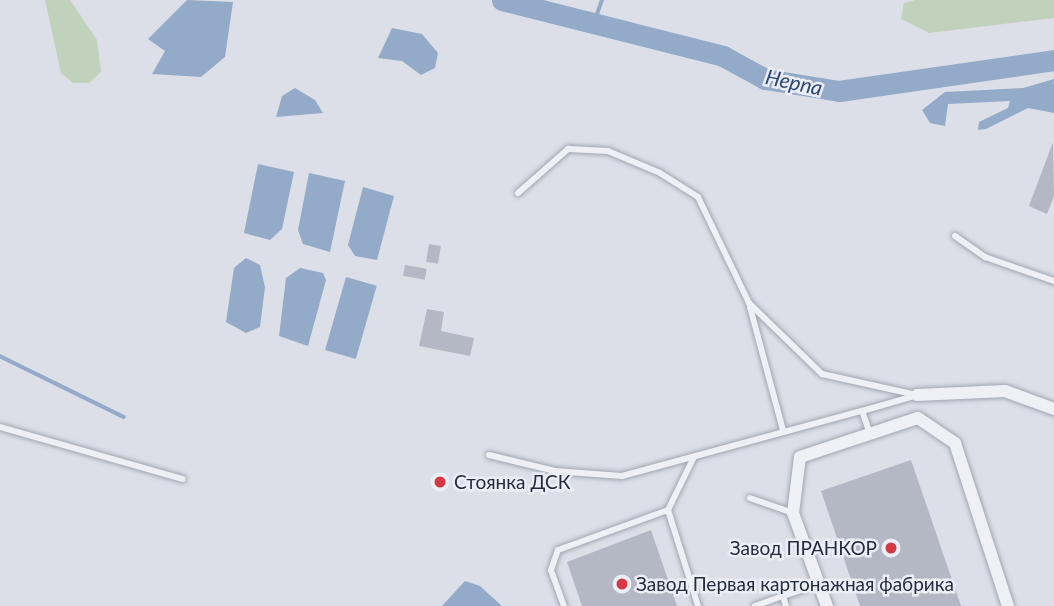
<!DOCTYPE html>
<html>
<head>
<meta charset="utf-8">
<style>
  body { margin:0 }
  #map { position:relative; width:1054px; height:606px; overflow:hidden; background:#dcdfe7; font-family:Lato,sans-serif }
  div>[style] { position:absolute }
  .green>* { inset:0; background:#c0d1bc }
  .water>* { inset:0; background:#94aac9; transform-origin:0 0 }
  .stream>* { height:3.5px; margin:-1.75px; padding:0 1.75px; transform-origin:1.75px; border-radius:1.75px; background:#94aac9 }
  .river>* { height:21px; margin:-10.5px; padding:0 10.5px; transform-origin:10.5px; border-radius:10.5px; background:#94aac9 }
  .building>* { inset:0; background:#b3b8c4; transform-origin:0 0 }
  .roads { filter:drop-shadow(0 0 2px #a1a6b1) drop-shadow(0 0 2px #a1a6b1) }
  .service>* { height:6px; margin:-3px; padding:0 3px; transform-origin:3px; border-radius:3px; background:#eff0f5 }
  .minor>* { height:12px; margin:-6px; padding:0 6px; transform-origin:6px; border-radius:6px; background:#eff0f5 }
  .dots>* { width:19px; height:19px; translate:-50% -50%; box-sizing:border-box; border:4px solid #ebeef5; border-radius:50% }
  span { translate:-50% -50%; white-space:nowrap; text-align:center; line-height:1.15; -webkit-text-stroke:5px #ebeef5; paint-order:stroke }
  .poi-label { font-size:19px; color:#252c3e }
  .left { translate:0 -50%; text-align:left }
  .right { translate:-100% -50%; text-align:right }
  .water-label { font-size:21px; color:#2d4873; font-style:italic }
</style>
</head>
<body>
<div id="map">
  <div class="green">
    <div style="clip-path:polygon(45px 0,70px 0,97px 40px,101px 72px,89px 83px,73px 83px,61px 73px)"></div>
    <div style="clip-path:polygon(915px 0,1054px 0,1054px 18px,929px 33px,901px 19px,904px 3px)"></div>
  </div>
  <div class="water">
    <div style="clip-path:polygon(187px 0,233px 2px,225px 57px,201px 77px,152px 74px,165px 51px,148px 39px)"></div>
    <div style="clip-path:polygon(392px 28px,422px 34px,438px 53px,435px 68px,421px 75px,402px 61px,378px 58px)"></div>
    <div style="clip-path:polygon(1054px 79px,1054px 113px,1028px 108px,986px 129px,978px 130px,979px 122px,1008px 108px,1010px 101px,948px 104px,945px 126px,930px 123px,922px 110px,945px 92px,1023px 88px)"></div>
    <div style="clip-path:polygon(295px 88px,315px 100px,323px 113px,276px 117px,282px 96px)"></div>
    <div style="clip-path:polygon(258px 164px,294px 172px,282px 229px,270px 240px,244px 233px)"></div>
    <div style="clip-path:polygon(309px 173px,345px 181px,330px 252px,303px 244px,298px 230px)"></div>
    <div style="clip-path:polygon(363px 187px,394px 196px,377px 260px,355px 256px,348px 245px)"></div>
    <div style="clip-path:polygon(246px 258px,260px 265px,265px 287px,260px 327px,246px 333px,226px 322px,234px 268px)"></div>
    <div style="clip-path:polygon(300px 268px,323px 273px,326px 280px,308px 346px,279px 336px,286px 278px)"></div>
    <div style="left:346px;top:277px;width:32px;height:76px;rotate:16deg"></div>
    <div style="clip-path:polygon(465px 581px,480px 586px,502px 606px,442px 606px)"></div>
  </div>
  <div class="stream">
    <div style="left:593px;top:26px;width:28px;rotate:-71deg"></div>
    <div style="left:0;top:356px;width:138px;rotate:26.2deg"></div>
  </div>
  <div class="river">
    <div style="left:502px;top:0;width:228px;rotate:14.2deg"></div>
    <div style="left:723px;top:56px;width:48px;rotate:28.7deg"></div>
    <div style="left:765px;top:79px;width:75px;rotate:9.2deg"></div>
    <div style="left:839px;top:91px;width:217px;rotate:-8.2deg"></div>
  </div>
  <div class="building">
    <div style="clip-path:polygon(1053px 142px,1054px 196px,1047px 214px,1029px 206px)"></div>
    <div style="left:429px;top:244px;width:12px;height:18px;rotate:9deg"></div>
    <div style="left:405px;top:265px;width:22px;height:11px;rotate:10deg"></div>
    <div style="clip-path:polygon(427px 309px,444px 312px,441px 331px,474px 338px,470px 356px,419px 346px)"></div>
    <div style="clip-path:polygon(911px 460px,961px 606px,860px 606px,821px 491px)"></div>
    <div style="clip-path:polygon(651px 530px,677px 606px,582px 606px,567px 562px)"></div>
  </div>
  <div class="roads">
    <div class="service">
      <div style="left:518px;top:193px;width:67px;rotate:-41.3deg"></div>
      <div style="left:568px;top:149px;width:40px;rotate:2.9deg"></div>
      <div style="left:608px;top:151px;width:56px;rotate:22.9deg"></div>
      <div style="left:660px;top:173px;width:45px;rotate:32.3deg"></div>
      <div style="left:698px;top:197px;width:118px;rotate:64.3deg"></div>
      <div style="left:749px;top:303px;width:102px;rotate:44.2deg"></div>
      <div style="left:822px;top:374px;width:97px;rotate:12.5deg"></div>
      <div style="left:955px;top:236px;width:37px;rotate:35deg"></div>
      <div style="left:985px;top:257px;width:73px;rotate:19.2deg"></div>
      <div style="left:750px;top:307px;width:127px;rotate:75deg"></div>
      <div style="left:0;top:427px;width:190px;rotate:15.9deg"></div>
      <div style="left:870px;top:434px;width:24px;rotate:-109deg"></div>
      <div style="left:862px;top:411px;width:54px;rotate:-16.1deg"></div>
      <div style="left:489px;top:455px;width:68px;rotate:13.6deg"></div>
      <div style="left:555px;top:471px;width:67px;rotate:4.3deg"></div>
      <div style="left:622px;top:476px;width:249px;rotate:-15.2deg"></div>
      <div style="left:750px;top:498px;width:46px;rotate:19.2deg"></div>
      <div style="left:668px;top:510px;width:59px;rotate:-63.9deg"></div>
      <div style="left:564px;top:606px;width:38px;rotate:-110deg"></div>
      <div style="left:551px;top:570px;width:21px;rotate:-71deg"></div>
      <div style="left:558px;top:550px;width:117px;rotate:-20deg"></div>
      <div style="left:668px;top:510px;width:101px;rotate:72.6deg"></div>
      <div style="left:755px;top:606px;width:30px;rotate:-20deg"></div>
      <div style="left:786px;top:606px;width:10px;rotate:-107deg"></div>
      <div style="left:783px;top:596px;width:38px;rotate:-18deg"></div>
    </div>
    <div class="minor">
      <div style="left:917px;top:395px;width:88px;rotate:-2.6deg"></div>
      <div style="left:1005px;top:391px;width:52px;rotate:20.2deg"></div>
      <div style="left:827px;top:606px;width:99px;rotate:-110.1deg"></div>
      <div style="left:793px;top:513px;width:56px;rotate:-82.9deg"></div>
      <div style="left:800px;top:457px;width:124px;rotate:-18.3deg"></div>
      <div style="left:918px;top:418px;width:45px;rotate:34deg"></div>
      <div style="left:955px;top:443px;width:171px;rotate:72deg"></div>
    </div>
  </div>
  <div class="dots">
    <div style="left:440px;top:482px;background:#d43945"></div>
    <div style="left:891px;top:548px;background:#d43945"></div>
    <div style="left:622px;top:584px;background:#d43945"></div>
  </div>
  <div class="poi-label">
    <span class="left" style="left:454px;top:482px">Стоянка ДСК</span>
    <span class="right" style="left:877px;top:548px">Завод ПРАНКОР</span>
    <span class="left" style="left:636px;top:584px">Завод Первая картонажная фабрика</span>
  </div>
  <div class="water-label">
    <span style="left:794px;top:82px;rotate:12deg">Нерпа</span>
  </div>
</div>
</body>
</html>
